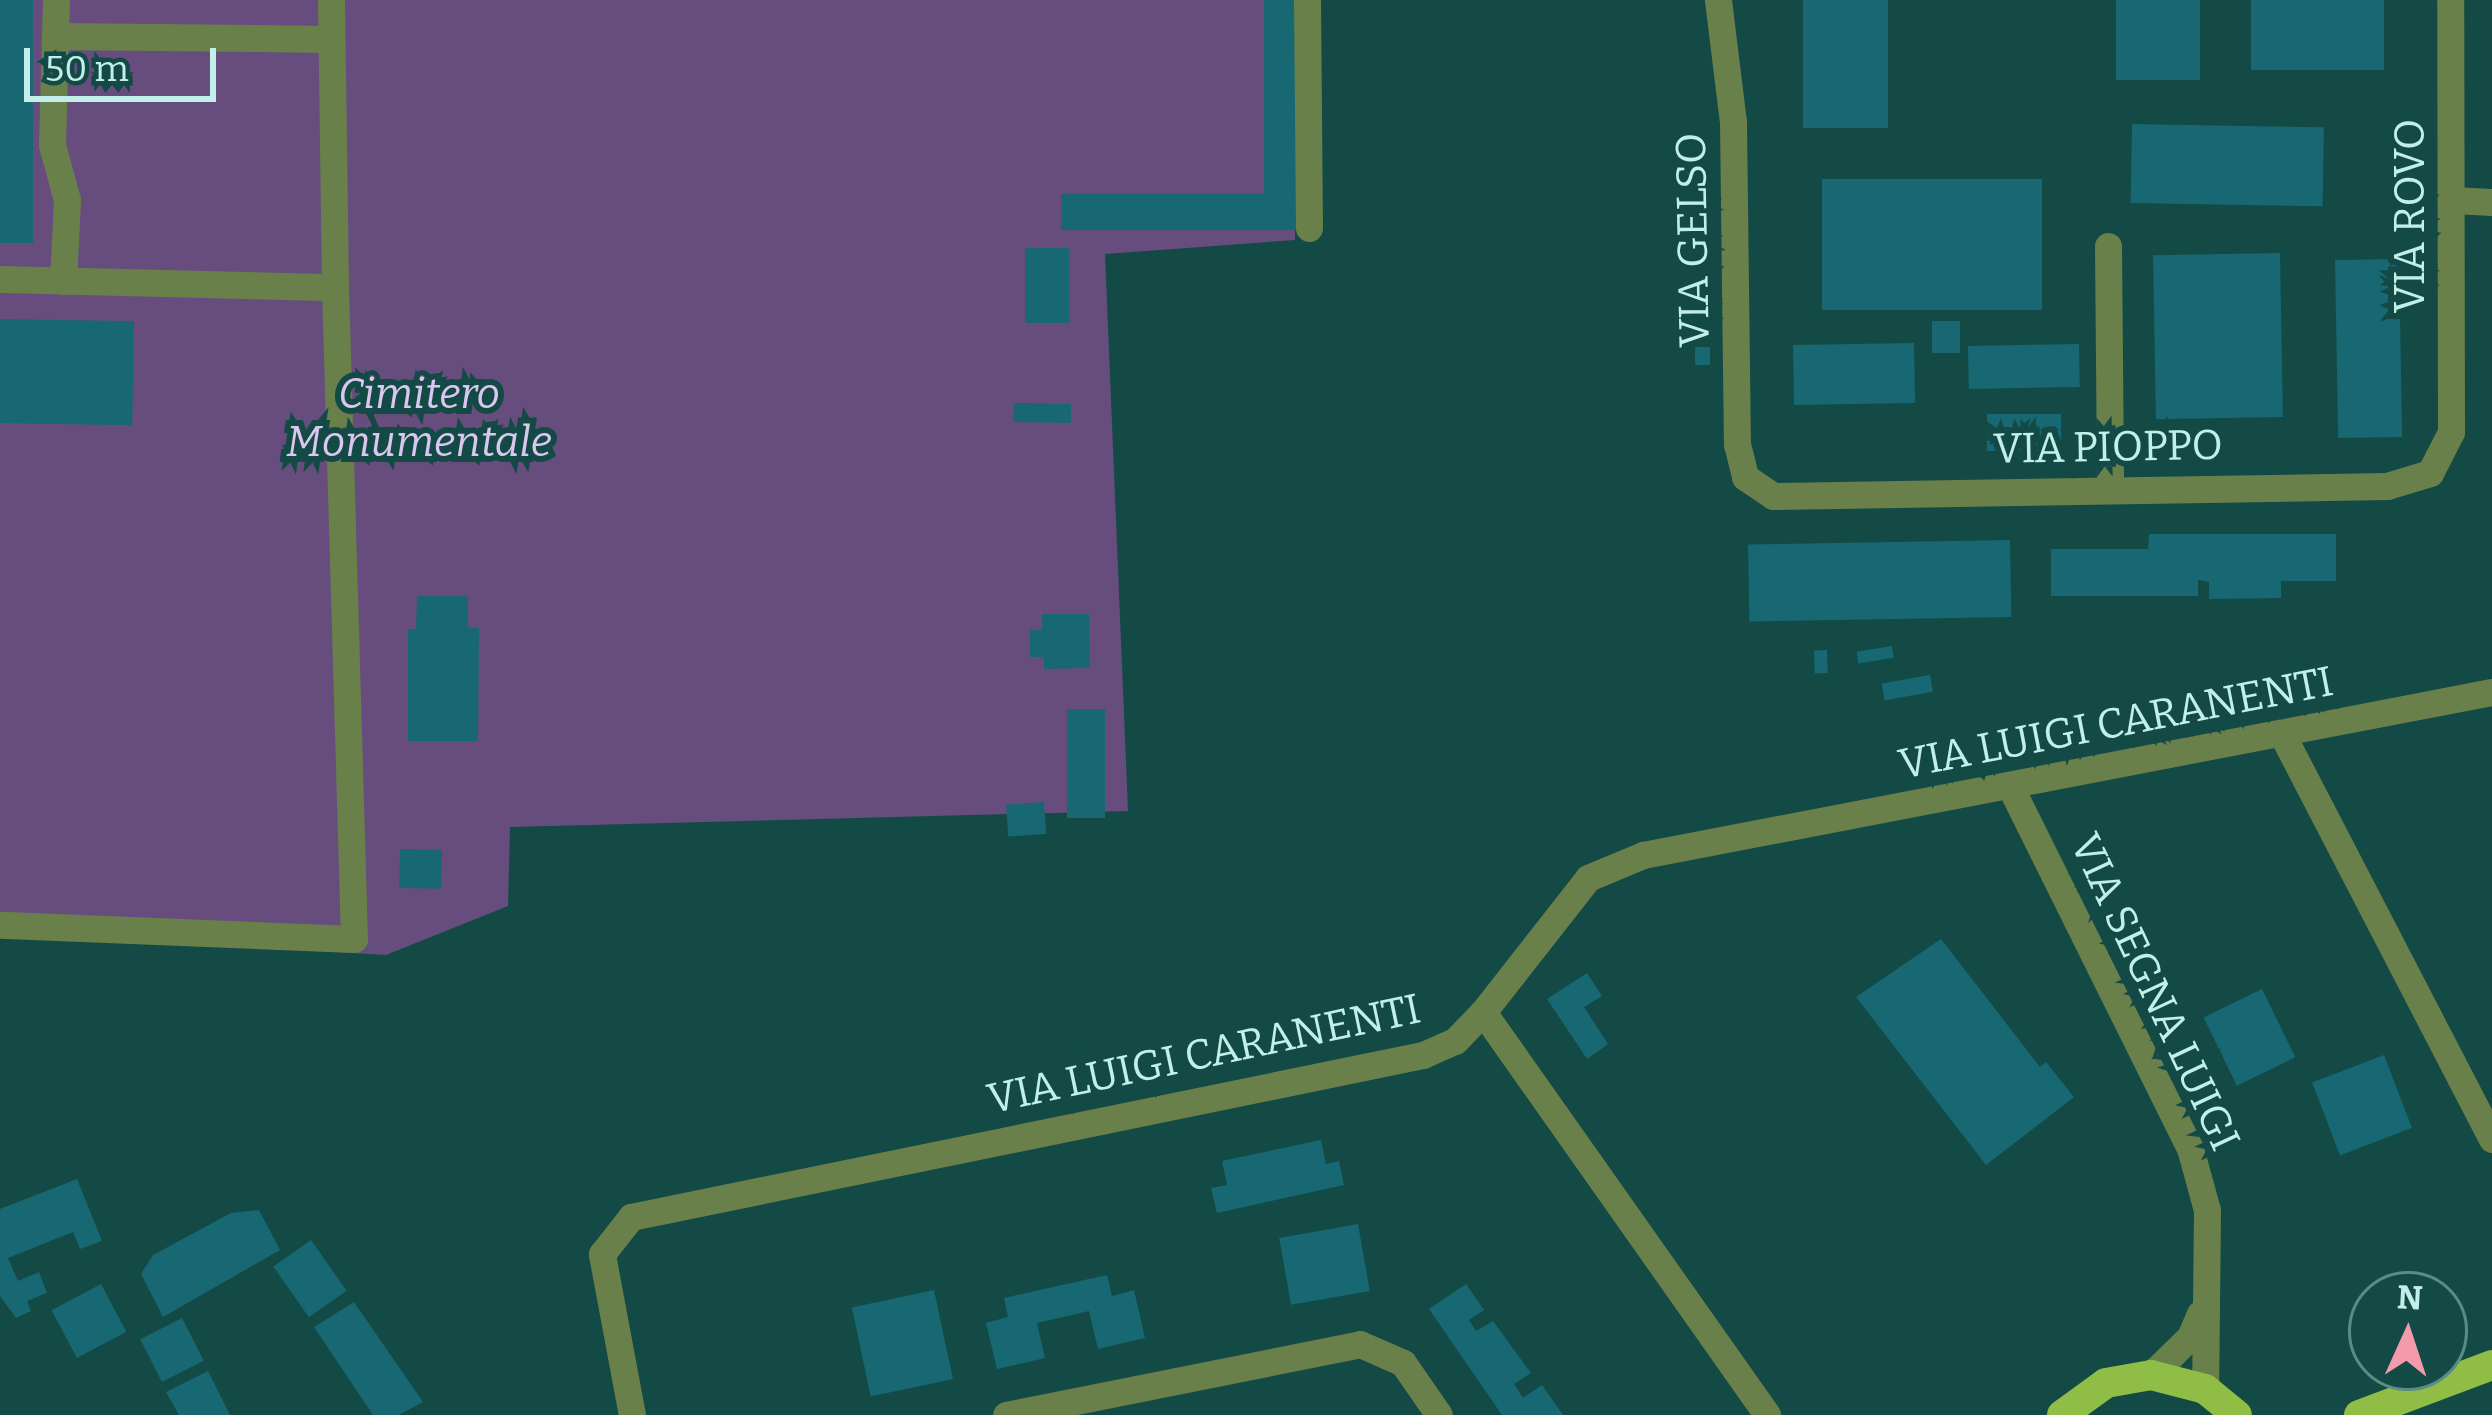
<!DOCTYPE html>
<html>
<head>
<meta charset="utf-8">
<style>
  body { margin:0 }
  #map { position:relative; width:2492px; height:1415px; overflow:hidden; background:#134a45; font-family:Bitter,serif }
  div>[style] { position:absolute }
  .green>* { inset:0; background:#674d7e }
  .building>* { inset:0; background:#176872; transform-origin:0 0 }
  .minor>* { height:27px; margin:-13.5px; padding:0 13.5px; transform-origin:13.5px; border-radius:13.5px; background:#69804a }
  .major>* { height:30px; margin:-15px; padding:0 15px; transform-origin:15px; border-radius:15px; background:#90bd45 }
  span { translate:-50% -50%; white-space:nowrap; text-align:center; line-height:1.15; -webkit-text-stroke:12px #134a45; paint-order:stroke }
  .street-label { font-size:42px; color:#c2efea }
  .park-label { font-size:42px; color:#dbc6f0; font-style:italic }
  .north { position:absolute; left:2348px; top:1271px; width:120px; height:120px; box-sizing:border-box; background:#134a45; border:3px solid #598c87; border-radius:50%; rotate:3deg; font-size:33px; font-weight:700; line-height:48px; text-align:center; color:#c2efea }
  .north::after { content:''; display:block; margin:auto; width:42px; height:54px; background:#f39aab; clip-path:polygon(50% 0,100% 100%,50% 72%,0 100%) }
  .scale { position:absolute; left:24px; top:48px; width:192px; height:54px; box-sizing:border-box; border:6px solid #c2efea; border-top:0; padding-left:15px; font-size:36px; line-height:42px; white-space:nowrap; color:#c2efea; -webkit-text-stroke:9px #134a45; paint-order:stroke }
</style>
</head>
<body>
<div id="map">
  <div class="green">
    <div style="clip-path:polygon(0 0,1291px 0,1295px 240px,1105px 254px,1128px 811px,510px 827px,508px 906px,386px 955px,0 933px)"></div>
  </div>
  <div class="building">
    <div style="left:0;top:0;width:33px;height:243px"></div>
    <div style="clip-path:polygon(1264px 0,1300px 0,1300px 230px,1061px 230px,1061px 194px,1264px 194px)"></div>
    <div style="left:1803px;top:0;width:85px;height:128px"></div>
    <div style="left:2116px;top:0;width:84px;height:80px"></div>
    <div style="left:2251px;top:0;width:133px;height:70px"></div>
    <div style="left:2132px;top:124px;width:192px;height:79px;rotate:1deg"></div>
    <div style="left:1822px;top:179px;width:220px;height:131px"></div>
    <div style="left:1025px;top:248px;width:44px;height:75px"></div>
    <div style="left:2280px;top:253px;width:164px;height:127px;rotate:89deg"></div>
    <div style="left:2399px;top:259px;width:178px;height:64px;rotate:89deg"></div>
    <div style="left:0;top:319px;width:134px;height:104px;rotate:1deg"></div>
    <div style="left:1960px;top:321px;width:32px;height:28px;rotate:90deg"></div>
    <div style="left:1914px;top:343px;width:60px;height:121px;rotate:89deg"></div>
    <div style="left:2079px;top:344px;width:43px;height:111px;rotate:89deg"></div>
    <div style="left:1695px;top:347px;width:15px;height:18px"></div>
    <div style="left:1014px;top:403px;width:57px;height:19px;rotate:1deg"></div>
    <div style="left:1987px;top:414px;width:74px;height:37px"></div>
    <div style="clip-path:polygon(2149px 534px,2336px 534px,2336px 581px,2281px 581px,2281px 598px,2209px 599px,2209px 582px,2198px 580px,2198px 596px,2051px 596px,2051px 549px,2148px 549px)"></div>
    <div style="left:2010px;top:540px;width:77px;height:262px;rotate:89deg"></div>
    <div style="clip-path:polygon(417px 596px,468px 596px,468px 628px,479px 628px,478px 741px,408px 741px,408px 629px,416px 629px)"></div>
    <div style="clip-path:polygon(1042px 614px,1089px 614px,1090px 668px,1044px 669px,1044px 657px,1030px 657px,1030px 630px,1042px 630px)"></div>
    <div style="left:1892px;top:646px;width:12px;height:36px;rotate:81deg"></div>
    <div style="left:1827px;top:650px;width:23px;height:13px;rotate:88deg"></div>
    <div style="left:1930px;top:675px;width:17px;height:49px;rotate:80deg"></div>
    <div style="left:1067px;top:709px;width:38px;height:109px"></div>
    <div style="left:1044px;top:802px;width:32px;height:38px;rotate:86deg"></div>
    <div style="left:400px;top:849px;width:42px;height:39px;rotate:1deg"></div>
    <div style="clip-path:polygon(1941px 939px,2040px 1067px,2046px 1062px,2074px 1097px,1986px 1165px,1856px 997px)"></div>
    <div style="clip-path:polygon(1587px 973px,1602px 996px,1584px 1007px,1608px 1044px,1587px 1059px,1547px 999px)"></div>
    <div style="left:2262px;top:989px;width:76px;height:65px;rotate:64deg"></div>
    <div style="left:2384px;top:1055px;width:78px;height:77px;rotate:69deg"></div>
    <div style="clip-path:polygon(1321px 1140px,1326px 1164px,1339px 1161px,1344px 1185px,1217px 1213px,1211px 1188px,1227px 1185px,1222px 1161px)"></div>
    <div style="clip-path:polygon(77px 1179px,102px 1241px,80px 1249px,73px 1232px,8px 1258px,18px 1281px,39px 1272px,47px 1293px,27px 1301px,31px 1311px,16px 1318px,0 1296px,0 1209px)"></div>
    <div style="clip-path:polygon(259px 1210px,280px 1250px,163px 1317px,141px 1274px,153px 1255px,231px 1213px)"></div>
    <div style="left:1358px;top:1224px;width:68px;height:80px;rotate:80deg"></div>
    <div style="left:311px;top:1240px;width:62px;height:46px;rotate:55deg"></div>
    <div style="clip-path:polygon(1107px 1275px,1112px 1296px,1134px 1290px,1145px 1338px,1098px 1349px,1089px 1311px,1037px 1323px,1045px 1358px,997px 1369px,986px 1323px,1008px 1317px,1004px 1298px)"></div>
    <div style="left:101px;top:1284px;width:54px;height:56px;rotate:62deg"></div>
    <div style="clip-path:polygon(1466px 1284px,1484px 1310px,1469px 1320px,1476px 1331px,1493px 1321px,1531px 1373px,1514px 1384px,1523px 1398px,1542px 1385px,1563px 1415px,1502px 1415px,1429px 1309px)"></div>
    <div style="left:934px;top:1290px;width:91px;height:84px;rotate:78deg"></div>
    <div style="clip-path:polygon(354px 1302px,423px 1402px,399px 1415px,373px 1415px,314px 1327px)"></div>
    <div style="left:182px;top:1318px;width:48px;height:47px;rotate:63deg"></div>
    <div style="clip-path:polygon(208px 1371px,230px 1415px,179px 1415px,166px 1392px)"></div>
  </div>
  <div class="minor">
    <div style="left:56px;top:0;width:145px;rotate:91.6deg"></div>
    <div style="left:52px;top:145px;width:57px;rotate:74.7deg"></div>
    <div style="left:67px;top:200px;width:81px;rotate:92.8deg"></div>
    <div style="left:331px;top:0;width:287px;rotate:89.2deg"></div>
    <div style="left:1307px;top:0;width:228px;rotate:89.5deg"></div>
    <div style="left:1718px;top:0;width:123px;rotate:83deg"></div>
    <div style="left:1733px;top:122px;width:322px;rotate:89.3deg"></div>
    <div style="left:1737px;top:444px;width:34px;rotate:76deg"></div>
    <div style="left:1745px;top:477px;width:34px;rotate:34deg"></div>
    <div style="left:1773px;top:496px;width:614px;rotate:-0.93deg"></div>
    <div style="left:2387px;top:486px;width:45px;rotate:-16.8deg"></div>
    <div style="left:2430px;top:473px;width:46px;rotate:-62.9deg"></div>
    <div style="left:2451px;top:432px;width:432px;rotate:-90.1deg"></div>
    <div style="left:55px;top:36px;width:276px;rotate:0.6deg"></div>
    <div style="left:2453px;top:200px;width:39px;rotate:3deg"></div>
    <div style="left:2108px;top:246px;width:242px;rotate:89.5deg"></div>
    <div style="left:0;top:279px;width:335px;rotate:1.4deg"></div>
    <div style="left:335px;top:287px;width:652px;rotate:88.33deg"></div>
    <div style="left:354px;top:939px;width:354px;rotate:-177.7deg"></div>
    <div style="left:2283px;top:736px;width:454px;rotate:62.6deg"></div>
    <div style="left:2010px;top:786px;width:404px;rotate:63.6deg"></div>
    <div style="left:2190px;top:1148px;width:64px;rotate:74.7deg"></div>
    <div style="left:2207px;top:1210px;width:179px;rotate:90.6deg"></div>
    <div style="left:1483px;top:1012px;width:493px;rotate:54.8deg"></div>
    <div style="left:2151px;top:1375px;width:54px;rotate:-44.3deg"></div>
    <div style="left:2190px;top:1337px;width:25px;rotate:-67deg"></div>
    <div style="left:632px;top:1415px;width:164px;rotate:-100.6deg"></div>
    <div style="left:602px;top:1254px;width:47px;rotate:-51.9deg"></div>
    <div style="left:631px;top:1217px;width:808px;rotate:-11.56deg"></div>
    <div style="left:1423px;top:1055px;width:35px;rotate:-24deg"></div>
    <div style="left:1455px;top:1041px;width:40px;rotate:-46deg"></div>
    <div style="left:1483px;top:1012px;width:170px;rotate:-51.9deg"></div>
    <div style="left:1588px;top:878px;width:60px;rotate:-22.7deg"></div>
    <div style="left:1643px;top:855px;width:865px;rotate:-10.87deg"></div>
    <div style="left:1006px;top:1415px;width:361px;rotate:-11.3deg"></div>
    <div style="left:1360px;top:1344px;width:47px;rotate:23.8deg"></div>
    <div style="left:1403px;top:1363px;width:63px;rotate:55.3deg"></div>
  </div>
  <div class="major">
    <div style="left:2062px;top:1415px;width:54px;rotate:-36deg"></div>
    <div style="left:2106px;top:1383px;width:46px;rotate:-10.1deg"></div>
    <div style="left:2151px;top:1375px;width:56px;rotate:14.5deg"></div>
    <div style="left:2205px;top:1389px;width:41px;rotate:39.1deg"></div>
    <div style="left:2359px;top:1415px;width:142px;rotate:-20.6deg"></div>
  </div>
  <div class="street-label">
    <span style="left:2410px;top:216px;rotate:-90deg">VIA ROVO</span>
    <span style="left:1693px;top:240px;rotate:-91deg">VIA GELSO</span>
    <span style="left:2108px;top:447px;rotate:-1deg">VIA PIOPPO</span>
    <span style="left:2116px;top:723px;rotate:-11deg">VIA LUIGI CARANENTI</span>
    <span style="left:2155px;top:992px;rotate:65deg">VIA SEGNA LUIGI</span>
    <span style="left:1204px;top:1054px;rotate:-12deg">VIA LUIGI CARANENTI</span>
  </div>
  <div class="park-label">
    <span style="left:419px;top:418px">Cimitero<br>Monumentale</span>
  </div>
  <div class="north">N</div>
  <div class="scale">50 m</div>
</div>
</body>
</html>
